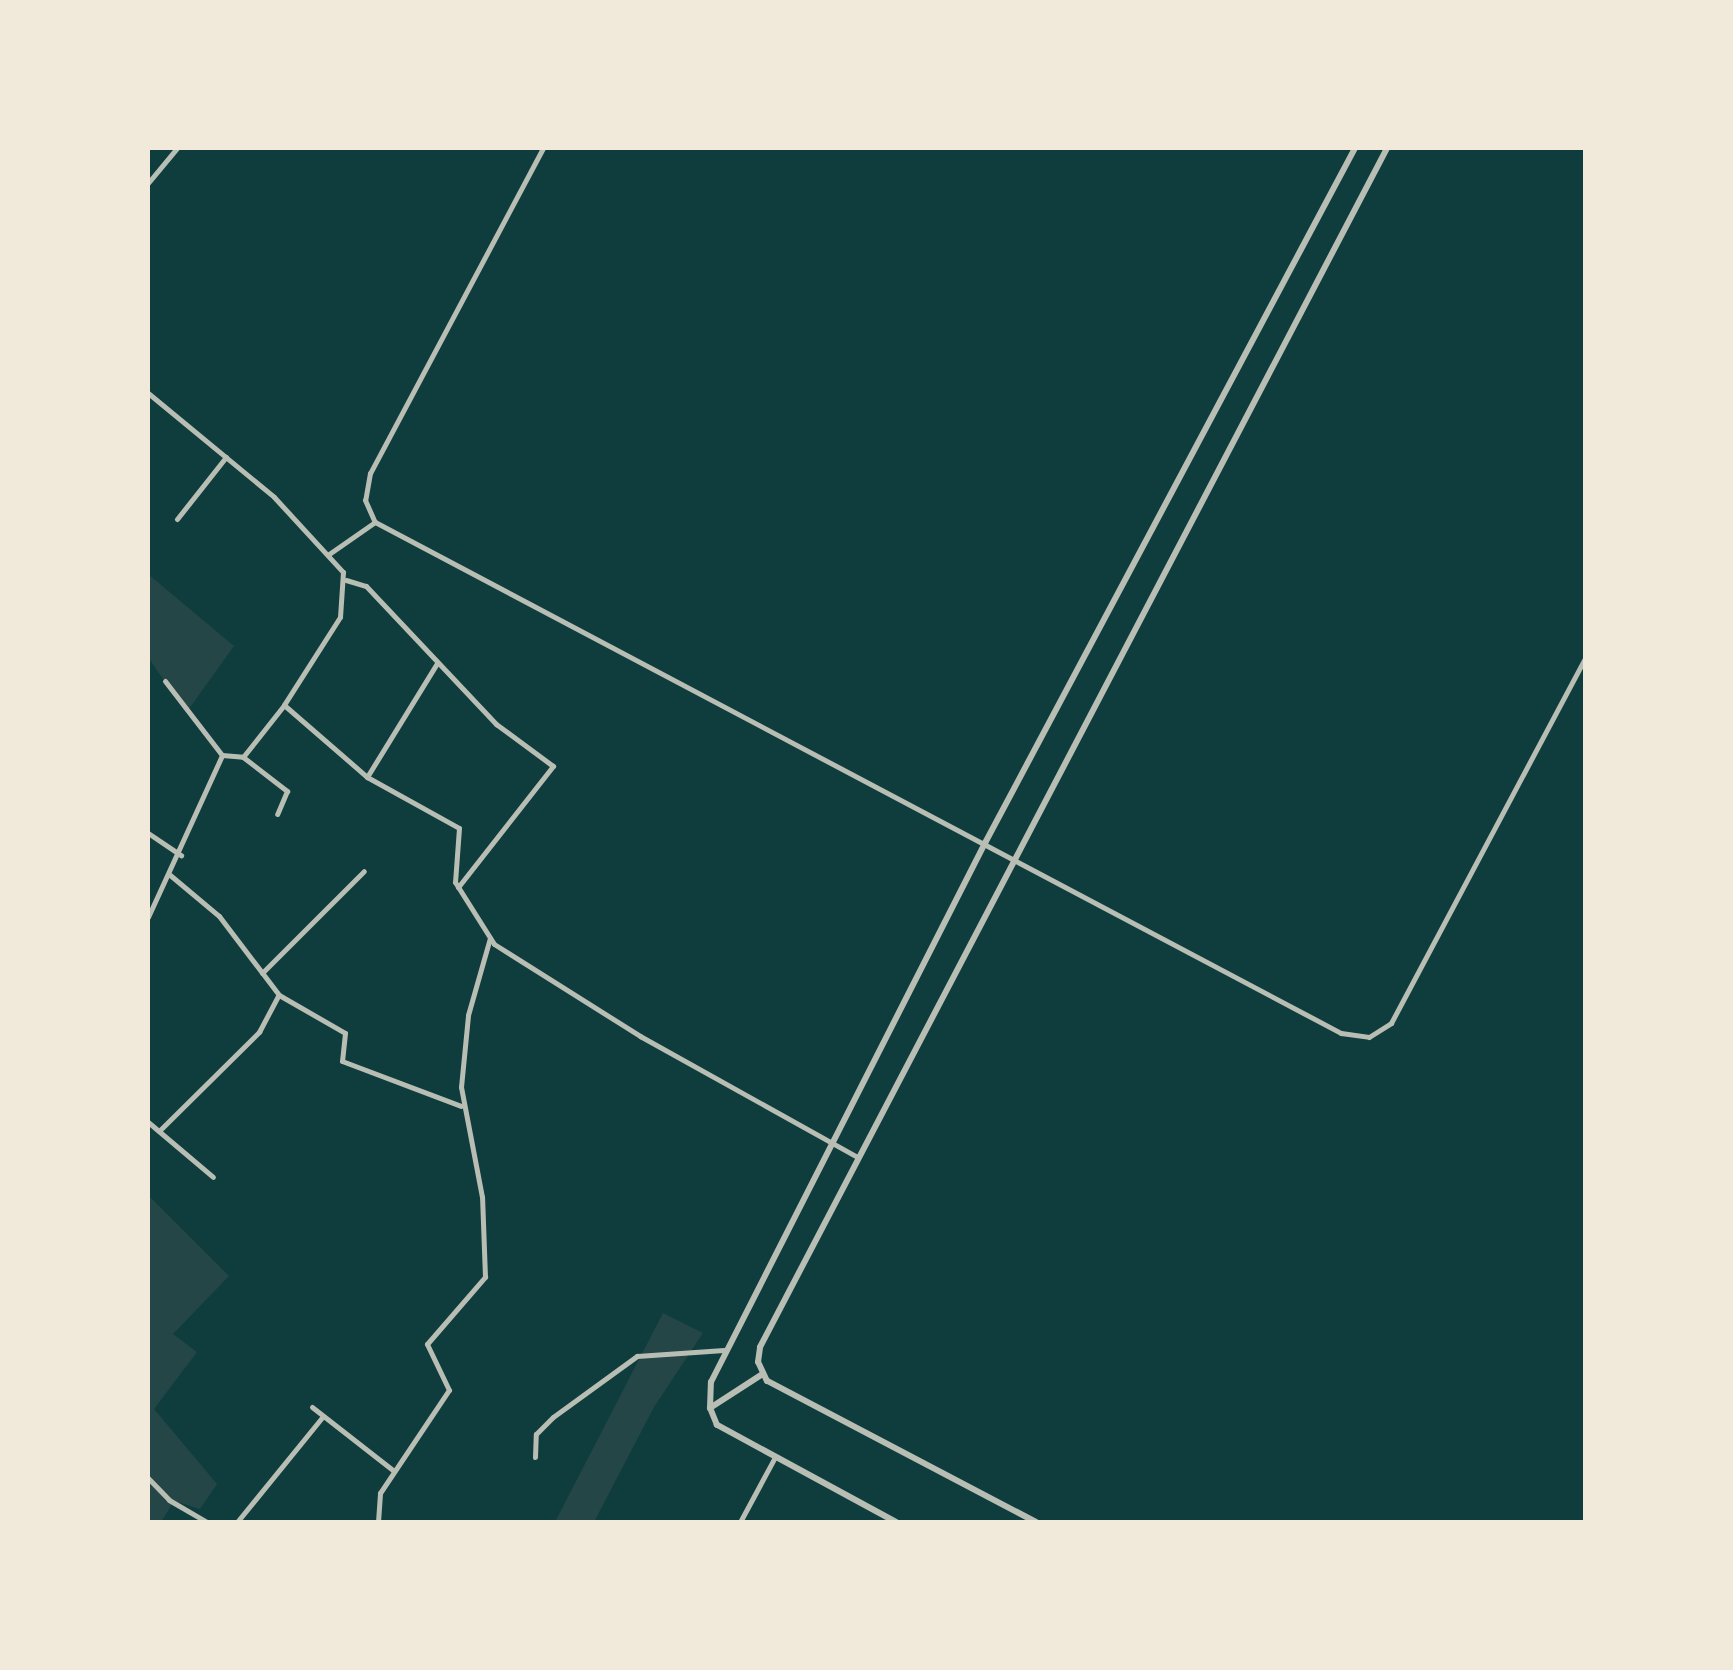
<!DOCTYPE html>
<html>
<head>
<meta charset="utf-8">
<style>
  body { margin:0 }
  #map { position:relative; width:1733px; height:1670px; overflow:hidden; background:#0f3d3e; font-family:"PT Sans",sans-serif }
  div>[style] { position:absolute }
  .green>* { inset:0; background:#244646 }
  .minor>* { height:5px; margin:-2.5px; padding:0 2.5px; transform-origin:2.5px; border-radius:2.5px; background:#b8beb3 }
  .tertiary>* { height:6px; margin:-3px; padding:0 3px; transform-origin:3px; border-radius:3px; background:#b8beb3 }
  span { translate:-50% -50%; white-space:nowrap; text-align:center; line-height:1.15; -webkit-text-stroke:10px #f1e9da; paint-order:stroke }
  .frame { position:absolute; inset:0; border:150px solid #f1e9da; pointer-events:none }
</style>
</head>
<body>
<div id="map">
  <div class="green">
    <div style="clip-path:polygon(148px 574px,234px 646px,186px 713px,148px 657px)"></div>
    <div style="clip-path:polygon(148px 1195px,229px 1276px,173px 1334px,197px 1352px,154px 1409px,217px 1484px,200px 1509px,174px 1501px,161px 1522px,148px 1522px)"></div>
    <div style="clip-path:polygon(663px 1313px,703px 1333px,654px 1407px,594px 1522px,555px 1522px)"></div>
  </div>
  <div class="minor">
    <div style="left:543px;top:148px;width:368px;rotate:118deg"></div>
    <div style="left:370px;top:473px;width:27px;rotate:100deg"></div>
    <div style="left:365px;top:500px;width:24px;rotate:66deg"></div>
    <div style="left:375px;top:522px;width:1093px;rotate:27.88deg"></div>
    <div style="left:1341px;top:1033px;width:28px;rotate:8deg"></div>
    <div style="left:1369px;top:1037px;width:26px;rotate:-32deg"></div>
    <div style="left:1391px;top:1023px;width:415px;rotate:-62deg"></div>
    <div style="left:148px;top:183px;width:45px;rotate:-50.4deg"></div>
    <div style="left:148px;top:393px;width:163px;rotate:39.5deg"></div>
    <div style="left:274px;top:497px;width:102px;rotate:47.4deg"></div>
    <div style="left:343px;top:572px;width:45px;rotate:93.8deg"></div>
    <div style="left:340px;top:617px;width:104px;rotate:122.5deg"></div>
    <div style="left:284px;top:705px;width:110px;rotate:40.9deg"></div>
    <div style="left:367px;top:777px;width:105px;rotate:29deg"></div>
    <div style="left:459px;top:828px;width:54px;rotate:94.2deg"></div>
    <div style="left:455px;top:882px;width:73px;rotate:57.8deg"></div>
    <div style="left:494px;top:944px;width:173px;rotate:32.2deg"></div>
    <div style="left:640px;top:1036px;width:248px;rotate:29.1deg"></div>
    <div style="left:177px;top:519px;width:79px;rotate:-51.7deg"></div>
    <div style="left:329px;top:554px;width:56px;rotate:-34.8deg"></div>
    <div style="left:346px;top:580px;width:21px;rotate:17deg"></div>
    <div style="left:366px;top:586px;width:190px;rotate:46.7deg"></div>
    <div style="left:496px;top:724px;width:71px;rotate:36.4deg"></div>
    <div style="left:553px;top:766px;width:154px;rotate:128.1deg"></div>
    <div style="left:165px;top:681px;width:93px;rotate:52.4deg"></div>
    <div style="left:243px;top:757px;width:56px;rotate:37.7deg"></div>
    <div style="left:287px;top:791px;width:25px;rotate:113deg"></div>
    <div style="left:367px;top:777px;width:134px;rotate:-58.4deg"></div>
    <div style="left:148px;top:833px;width:40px;rotate:34deg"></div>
    <div style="left:170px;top:875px;width:64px;rotate:39.9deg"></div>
    <div style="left:219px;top:916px;width:99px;rotate:52.8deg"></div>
    <div style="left:279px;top:995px;width:76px;rotate:29.9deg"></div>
    <div style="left:345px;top:1033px;width:28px;rotate:96deg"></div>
    <div style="left:342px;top:1061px;width:127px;rotate:20.7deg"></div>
    <div style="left:148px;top:917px;width:178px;rotate:-65.4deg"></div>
    <div style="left:222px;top:755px;width:21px;rotate:5deg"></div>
    <div style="left:243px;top:757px;width:66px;rotate:-51.7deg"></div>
    <div style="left:262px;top:973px;width:144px;rotate:-45deg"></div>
    <div style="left:148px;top:1122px;width:85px;rotate:40.2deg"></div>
    <div style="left:159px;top:1131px;width:141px;rotate:-44.7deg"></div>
    <div style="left:259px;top:1032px;width:41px;rotate:-62.2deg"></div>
    <div style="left:312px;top:1407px;width:104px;rotate:38deg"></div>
    <div style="left:535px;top:1457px;width:23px;rotate:-88deg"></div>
    <div style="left:536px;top:1434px;width:24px;rotate:-45deg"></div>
    <div style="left:553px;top:1417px;width:104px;rotate:-36deg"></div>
    <div style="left:637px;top:1356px;width:87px;rotate:-3.9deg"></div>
    <div style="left:148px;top:1478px;width:30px;rotate:46deg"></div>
    <div style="left:169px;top:1500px;width:44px;rotate:30.1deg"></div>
    <div style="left:237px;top:1522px;width:136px;rotate:-50.9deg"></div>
    <div style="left:326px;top:1522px;width:1px"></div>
    <div style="left:378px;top:1522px;width:29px;rotate:-86deg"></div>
    <div style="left:380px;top:1493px;width:124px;rotate:-56.2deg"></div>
    <div style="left:449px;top:1390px;width:51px;rotate:-115.6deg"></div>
    <div style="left:427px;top:1344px;width:89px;rotate:-49.1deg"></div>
    <div style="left:485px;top:1277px;width:80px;rotate:-92.1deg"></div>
    <div style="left:482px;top:1197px;width:112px;rotate:-100.8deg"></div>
    <div style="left:461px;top:1087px;width:72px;rotate:-84.4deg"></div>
    <div style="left:468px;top:1015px;width:80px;rotate:-74.1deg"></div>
    <div style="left:740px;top:1522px;width:74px;rotate:-61.7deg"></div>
  </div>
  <div class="tertiary">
    <div style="left:710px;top:1408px;width:61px;rotate:-32.9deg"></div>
    <div style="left:896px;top:1522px;width:204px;rotate:-151.5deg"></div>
    <div style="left:717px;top:1425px;width:18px;rotate:-112deg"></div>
    <div style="left:710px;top:1408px;width:26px;rotate:-88deg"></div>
    <div style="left:711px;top:1382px;width:605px;rotate:-63.05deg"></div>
    <div style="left:985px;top:843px;width:787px;rotate:-61.97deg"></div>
    <div style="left:1036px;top:1522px;width:304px;rotate:-152.3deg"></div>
    <div style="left:767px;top:1381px;width:21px;rotate:-115deg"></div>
    <div style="left:758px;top:1362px;width:15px;rotate:-82deg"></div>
    <div style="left:760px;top:1347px;width:1353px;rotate:-62.39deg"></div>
  </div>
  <div class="frame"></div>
</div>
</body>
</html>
